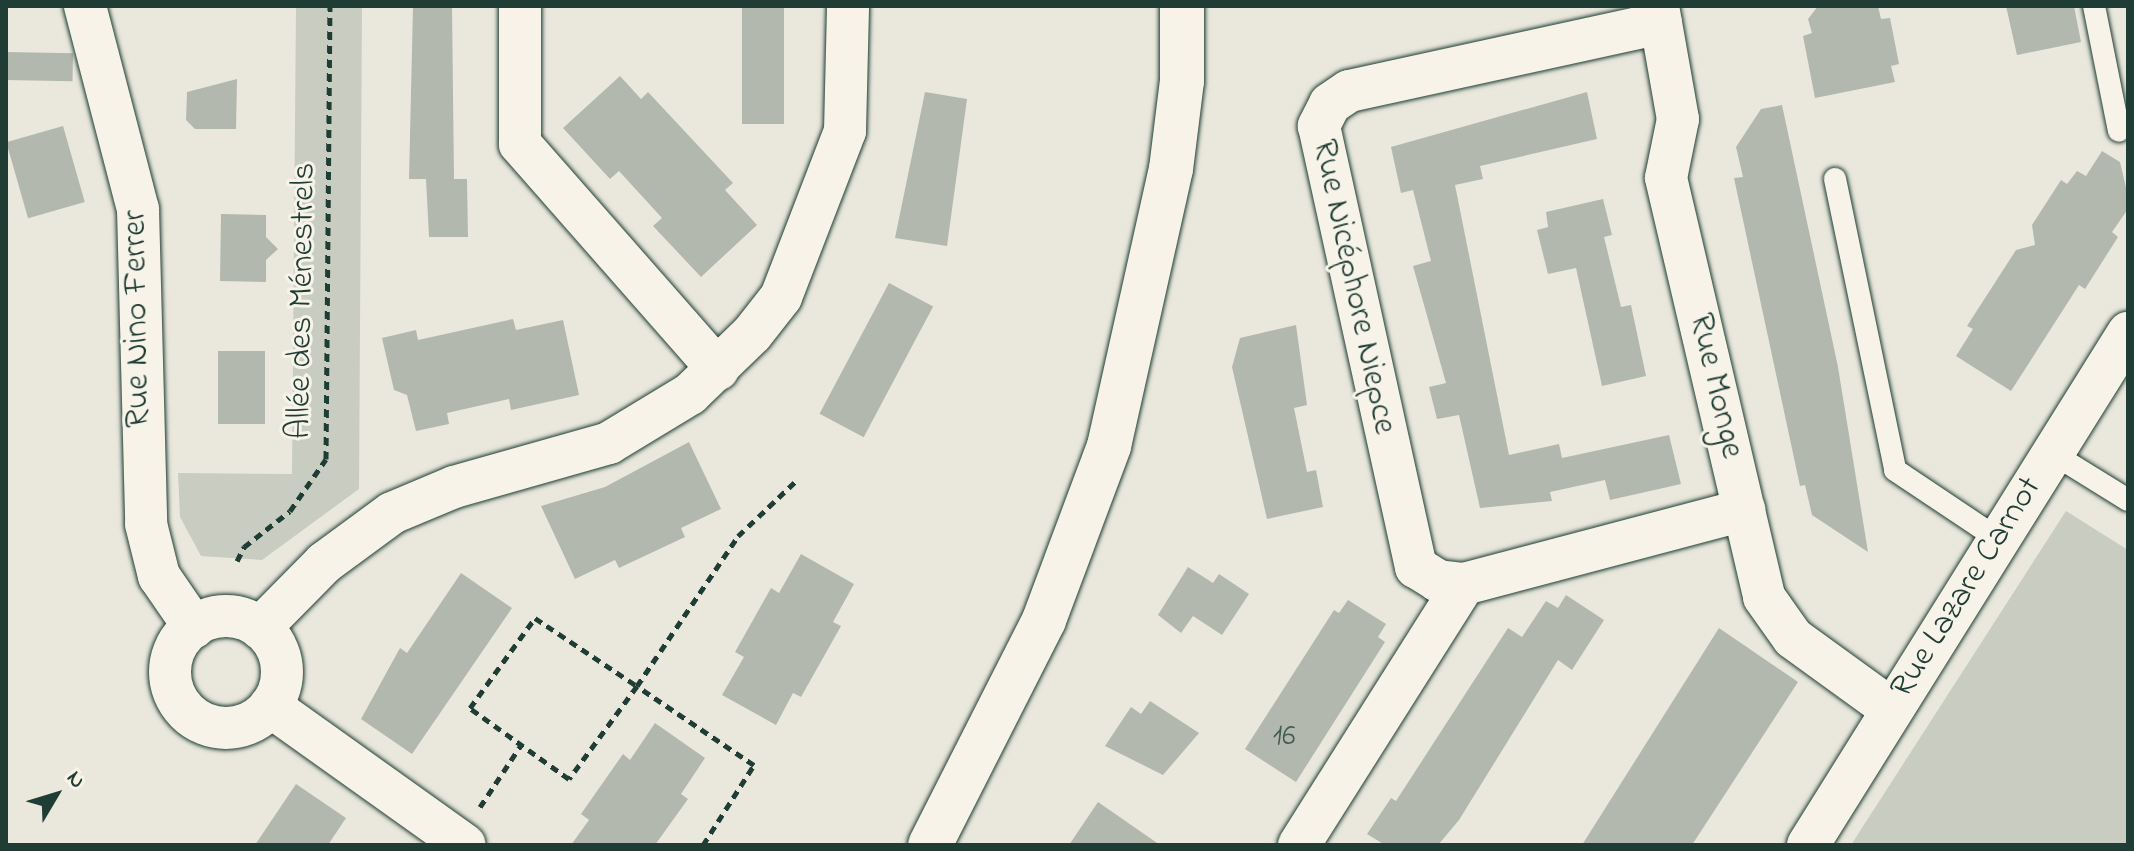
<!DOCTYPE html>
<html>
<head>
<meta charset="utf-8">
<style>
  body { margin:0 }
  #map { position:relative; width:2134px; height:851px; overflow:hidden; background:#eae8dd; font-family:"Indie Flower",sans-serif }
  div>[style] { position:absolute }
  .green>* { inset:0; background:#c8ccc1 }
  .building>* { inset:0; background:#b2b8ae; transform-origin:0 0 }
  .path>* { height:5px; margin-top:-2.5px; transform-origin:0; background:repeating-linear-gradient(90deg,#1f3d34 0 8px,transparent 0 14px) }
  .roads { filter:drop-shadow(0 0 2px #1f3d34) drop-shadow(0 0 2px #1f3d34) }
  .service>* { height:22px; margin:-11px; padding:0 11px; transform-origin:11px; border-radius:11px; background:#f7f3e8 }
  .minor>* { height:42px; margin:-21px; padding:0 21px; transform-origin:21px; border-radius:21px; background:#f7f3e8 }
  .minor>.ring { margin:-21px; padding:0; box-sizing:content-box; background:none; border:42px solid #f7f3e8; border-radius:50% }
  .secondary>* { height:44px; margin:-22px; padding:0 22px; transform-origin:22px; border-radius:22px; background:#f7f3e8 }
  span { translate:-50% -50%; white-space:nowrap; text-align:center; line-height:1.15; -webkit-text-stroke:6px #f7f3e8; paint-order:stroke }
  .number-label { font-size:30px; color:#445c52 }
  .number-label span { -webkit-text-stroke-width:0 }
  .street-label { font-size:34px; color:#1f3d34 }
  .frame { position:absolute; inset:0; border:8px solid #1f3d34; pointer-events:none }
  .north { position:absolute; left:16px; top:755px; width:80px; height:80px; -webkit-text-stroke:6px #f7f3e8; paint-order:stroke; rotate:52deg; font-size:22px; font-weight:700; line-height:32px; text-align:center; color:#1f3d34 }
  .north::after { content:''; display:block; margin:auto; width:28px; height:36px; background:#1f3d34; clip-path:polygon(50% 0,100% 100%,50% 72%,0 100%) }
</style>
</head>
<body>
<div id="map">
  <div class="green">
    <div style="clip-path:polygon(296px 6px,362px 6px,359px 489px,262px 560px,201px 556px,180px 517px,178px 473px,292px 474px)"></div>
    <div style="clip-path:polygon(2066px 511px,2128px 550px,2128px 845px,1851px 845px)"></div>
  </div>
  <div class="building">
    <div style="clip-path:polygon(413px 6px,452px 6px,454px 179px,467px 179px,468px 237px,429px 237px,426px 179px,409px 179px)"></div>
    <div style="left:742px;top:6px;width:42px;height:118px"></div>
    <div style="clip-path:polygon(1818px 6px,1878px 6px,1881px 19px,1890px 18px,1899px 64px,1891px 66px,1895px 82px,1815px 98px,1803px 36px,1812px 33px,1808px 19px)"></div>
    <div style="clip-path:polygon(2006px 6px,2074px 6px,2081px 42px,2017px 55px)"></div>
    <div style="left:6px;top:52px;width:67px;height:28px;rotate:1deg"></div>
    <div style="clip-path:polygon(620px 76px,641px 99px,648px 92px,733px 183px,725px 190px,757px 225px,701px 277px,653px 226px,662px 218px,619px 171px,610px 179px,563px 128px)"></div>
    <div style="clip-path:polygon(237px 79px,236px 129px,195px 129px,186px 120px,187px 92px)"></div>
    <div style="clip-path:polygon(925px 92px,967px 99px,947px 246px,895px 238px)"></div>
    <div style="clip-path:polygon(1587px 92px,1597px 139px,1480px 166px,1483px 179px,1455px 185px,1509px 455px,1559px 444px,1562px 458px,1669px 435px,1681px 484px,1610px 500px,1605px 480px,1550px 492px,1552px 501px,1480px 508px,1459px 415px,1437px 419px,1429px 387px,1446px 383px,1413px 266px,1431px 261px,1413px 190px,1401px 193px,1391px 147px)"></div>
    <div style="clip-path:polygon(1782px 105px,1838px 367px,1868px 552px,1812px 515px,1805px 485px,1800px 486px,1734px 178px,1743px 177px,1736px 147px,1761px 109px)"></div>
    <div style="left:63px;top:126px;width:79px;height:59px;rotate:74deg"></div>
    <div style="clip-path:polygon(2102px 151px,2120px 162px,2128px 196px,2128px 209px,2112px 232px,2118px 237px,2085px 289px,2079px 285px,2011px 391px,1956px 356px,1973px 329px,1967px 326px,2016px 250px,2035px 245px,2032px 225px,2061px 180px,2067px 184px,2077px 171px,2086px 176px)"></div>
    <div style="clip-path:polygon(1603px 199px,1612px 235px,1604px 237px,1621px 307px,1631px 305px,1646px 376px,1602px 386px,1576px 268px,1548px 274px,1537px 230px,1548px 227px,1546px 212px)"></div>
    <div style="clip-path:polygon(221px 214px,266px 215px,266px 237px,278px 249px,266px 260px,266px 282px,220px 281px)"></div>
    <div style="left:889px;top:283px;width:50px;height:148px;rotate:28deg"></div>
    <div style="clip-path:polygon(513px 319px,516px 330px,563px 320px,579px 395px,511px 410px,509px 399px,447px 413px,449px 424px,416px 431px,407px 395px,394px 390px,382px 338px,416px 330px,418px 340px)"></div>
    <div style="clip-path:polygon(1296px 325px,1307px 405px,1294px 408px,1307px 472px,1316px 470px,1323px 507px,1267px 519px,1232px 367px,1240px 338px)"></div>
    <div style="left:218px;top:351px;width:47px;height:73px"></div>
    <div style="clip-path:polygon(689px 442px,721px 509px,681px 528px,685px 537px,619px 568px,615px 560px,575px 579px,541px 506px,605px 487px)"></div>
    <div style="clip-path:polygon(801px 554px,854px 584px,833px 622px,841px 626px,801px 697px,793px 693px,776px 725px,722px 695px,744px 657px,735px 652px,771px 588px,779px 593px)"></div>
    <div style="clip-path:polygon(1188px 567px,1213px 583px,1219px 574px,1249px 594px,1222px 635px,1193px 616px,1181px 633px,1158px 615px)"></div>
    <div style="clip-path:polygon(461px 573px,512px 608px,412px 754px,361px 719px,400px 648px,407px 653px)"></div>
    <div style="clip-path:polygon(1566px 595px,1604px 620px,1572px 670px,1558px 660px,1459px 820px,1438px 845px,1385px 845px,1367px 834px,1391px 798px,1396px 801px,1508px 628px,1522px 637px,1546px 601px,1558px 608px)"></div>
    <div style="clip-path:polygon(1348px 600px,1386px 624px,1378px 637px,1385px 642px,1296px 782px,1245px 749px,1334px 610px,1339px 613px)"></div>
    <div style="clip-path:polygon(1719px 628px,1798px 682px,1692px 845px,1582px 845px)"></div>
    <div style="clip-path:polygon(1150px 701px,1199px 733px,1163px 775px,1105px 746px,1131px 707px,1141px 714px)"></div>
    <div style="clip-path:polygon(655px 723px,705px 758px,681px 794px,688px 799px,655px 845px,571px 845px,589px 820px,581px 814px,623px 754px,630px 760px)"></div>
    <div style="clip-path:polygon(296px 784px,346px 818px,328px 845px,255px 845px)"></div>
    <div style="clip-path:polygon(1098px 802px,1160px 845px,1069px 845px)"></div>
  </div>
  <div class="path">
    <div style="left:237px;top:561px;width:16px;rotate:-63deg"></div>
    <div style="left:244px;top:547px;width:58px;rotate:-38deg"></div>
    <div style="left:290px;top:511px;width:63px;rotate:-55.3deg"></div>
    <div style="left:326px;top:459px;width:453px;rotate:-89.5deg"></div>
    <div style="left:535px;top:618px;width:123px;rotate:33.7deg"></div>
    <div style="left:637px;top:686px;width:115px;rotate:126.2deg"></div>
    <div style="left:569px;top:779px;width:122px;rotate:-144.4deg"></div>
    <div style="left:470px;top:708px;width:111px;rotate:-54.2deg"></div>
    <div style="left:480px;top:807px;width:74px;rotate:-56.5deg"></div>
    <div style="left:703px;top:845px;width:95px;rotate:-57.5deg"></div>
    <div style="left:754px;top:765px;width:141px;rotate:-146deg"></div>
    <div style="left:637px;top:686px;width:181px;rotate:-56deg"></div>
    <div style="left:738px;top:536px;width:80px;rotate:-43.5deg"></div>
  </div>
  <div class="roads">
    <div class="service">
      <div style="left:2094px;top:6px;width:127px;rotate:78.7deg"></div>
      <div style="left:1835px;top:179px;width:297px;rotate:78.3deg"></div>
      <div style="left:1895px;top:470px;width:124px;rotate:33.8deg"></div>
      <div style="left:2052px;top:453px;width:89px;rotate:31.7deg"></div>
    </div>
    <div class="minor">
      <div style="left:85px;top:6px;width:210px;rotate:75.4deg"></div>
      <div style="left:138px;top:209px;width:315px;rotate:88.5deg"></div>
      <div style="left:146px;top:524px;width:54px;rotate:76deg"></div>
      <div style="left:159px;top:576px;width:62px;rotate:55.5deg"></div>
      <div style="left:520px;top:6px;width:138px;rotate:90deg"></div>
      <div style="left:520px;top:144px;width:300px;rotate:48.7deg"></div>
      <div style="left:1658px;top:6px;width:115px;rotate:80deg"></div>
      <div style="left:1678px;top:119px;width:60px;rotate:101.5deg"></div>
      <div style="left:1666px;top:178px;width:430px;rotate:76.8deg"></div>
      <div style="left:1764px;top:597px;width:50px;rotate:54.7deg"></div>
      <div style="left:1793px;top:638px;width:121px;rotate:35.9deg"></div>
      <div style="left:1661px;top:23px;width:319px;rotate:167.7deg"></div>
      <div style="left:1349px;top:91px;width:23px;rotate:146deg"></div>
      <div style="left:1330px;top:104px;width:25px;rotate:117deg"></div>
      <div style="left:1319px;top:126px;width:452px;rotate:77.6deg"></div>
      <div style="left:1416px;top:567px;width:26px;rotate:32deg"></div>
      <div style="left:1438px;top:581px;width:26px;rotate:7deg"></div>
      <div style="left:1464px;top:584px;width:290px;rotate:-14.8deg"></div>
      <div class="ring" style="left:170px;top:616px;width:70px;height:70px"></div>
      <div style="left:260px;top:628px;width:91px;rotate:-45.4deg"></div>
      <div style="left:324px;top:563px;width:84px;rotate:-36.3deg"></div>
      <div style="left:392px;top:513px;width:67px;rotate:-22.8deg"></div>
      <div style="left:454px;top:487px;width:161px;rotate:-15.8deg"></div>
      <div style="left:609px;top:443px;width:95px;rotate:-31.2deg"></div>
      <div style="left:690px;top:394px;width:86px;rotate:-44.1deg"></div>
      <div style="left:752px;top:334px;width:47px;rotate:-51.9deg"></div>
      <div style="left:781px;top:297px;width:178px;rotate:-68.9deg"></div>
      <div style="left:845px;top:131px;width:125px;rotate:-88.6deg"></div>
      <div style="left:270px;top:706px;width:239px;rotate:35.5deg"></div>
      <div style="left:1299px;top:845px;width:309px;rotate:-57.7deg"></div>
      <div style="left:1808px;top:845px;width:604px;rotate:-57.99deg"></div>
    </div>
    <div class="secondary">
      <div style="left:930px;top:845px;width:252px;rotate:-63.1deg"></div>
      <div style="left:1044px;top:620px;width:186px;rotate:-69.5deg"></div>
      <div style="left:1109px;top:446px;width:284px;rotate:-77.4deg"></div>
      <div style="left:1171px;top:169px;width:89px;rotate:-82.9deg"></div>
      <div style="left:1182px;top:81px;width:75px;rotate:-90deg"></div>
    </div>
  </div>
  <div class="number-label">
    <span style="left:1284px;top:737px">16</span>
  </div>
  <div class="street-label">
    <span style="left:1353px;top:287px;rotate:78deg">Rue Nicéphore Niepce</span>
    <span style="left:303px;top:301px;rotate:-89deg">Allée des Ménestrels</span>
    <span style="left:138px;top:319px;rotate:-91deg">Rue Nino Ferrer</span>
    <span style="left:1715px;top:386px;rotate:77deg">Rue Monge</span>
    <span style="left:1967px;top:588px;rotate:-58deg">Rue Lazare Carnot</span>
  </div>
  <div class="frame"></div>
  <div class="north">N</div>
</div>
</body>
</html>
